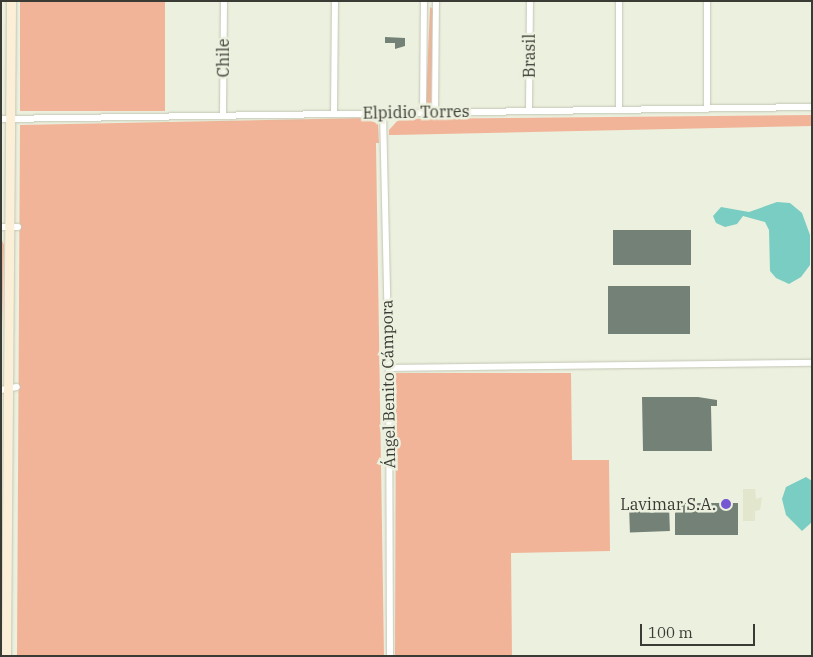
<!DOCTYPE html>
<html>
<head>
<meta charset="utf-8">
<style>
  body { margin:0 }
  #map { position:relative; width:813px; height:657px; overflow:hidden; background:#ecf0de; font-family:"IBM Plex Serif",serif }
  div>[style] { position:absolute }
  .built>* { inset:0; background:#e1e6cd }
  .green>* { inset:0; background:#f1b498; transform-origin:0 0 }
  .water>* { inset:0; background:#7acdc2 }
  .building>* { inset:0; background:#748176; transform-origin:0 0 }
  .roads { filter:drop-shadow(0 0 1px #c2c5b4) drop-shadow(0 0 1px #c2c5b4) }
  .street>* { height:6px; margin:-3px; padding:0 3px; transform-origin:3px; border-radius:3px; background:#fff }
  .secondary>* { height:9px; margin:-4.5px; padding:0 4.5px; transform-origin:4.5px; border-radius:4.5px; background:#fcefd7 }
  .dots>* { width:14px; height:14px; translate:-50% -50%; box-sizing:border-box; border:2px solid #ecf0de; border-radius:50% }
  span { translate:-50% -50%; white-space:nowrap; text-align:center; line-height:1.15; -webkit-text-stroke:5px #ecf0de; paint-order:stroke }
  .street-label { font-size:16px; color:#3a3b35 }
  .poi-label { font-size:16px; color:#3a3b35 }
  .right { translate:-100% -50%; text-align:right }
  .frame { position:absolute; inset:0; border:2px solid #3a3b35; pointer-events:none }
  .scale { position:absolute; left:640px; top:624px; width:115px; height:22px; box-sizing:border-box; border:2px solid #3a3b35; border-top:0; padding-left:6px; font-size:15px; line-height:18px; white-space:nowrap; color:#3a3b35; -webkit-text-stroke:4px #ecf0de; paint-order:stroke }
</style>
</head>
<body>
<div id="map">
  <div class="built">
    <div style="clip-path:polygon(743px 489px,755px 489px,756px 499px,762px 497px,760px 510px,755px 511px,755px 521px,743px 521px)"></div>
  </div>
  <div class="green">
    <div style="left:20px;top:1px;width:145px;height:110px"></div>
    <div style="clip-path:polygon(430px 7px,433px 9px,431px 103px,429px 105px,426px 102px)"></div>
    <div style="clip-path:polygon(812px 115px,812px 126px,394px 135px,389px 135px,389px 130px,399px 119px)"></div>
    <div style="clip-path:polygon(365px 118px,378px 124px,379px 143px,376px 143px,384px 656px,17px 656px,20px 125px)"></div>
    <div style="clip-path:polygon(1px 238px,4px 245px,1px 376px)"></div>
    <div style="clip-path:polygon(396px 373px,571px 373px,572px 460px,609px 460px,610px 551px,511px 553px,512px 656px,395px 656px)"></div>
  </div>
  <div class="water">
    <div style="clip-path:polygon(777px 202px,790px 203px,802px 213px,810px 235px,810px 265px,801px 277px,789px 284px,776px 278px,770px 271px,769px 230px,765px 222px,743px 216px,737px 224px,725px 227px,716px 223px,713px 216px,721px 207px,749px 212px)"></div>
    <div style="clip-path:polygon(806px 477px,812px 481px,812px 522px,802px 531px,786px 515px,782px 499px,786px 487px)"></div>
  </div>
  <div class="building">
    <div style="clip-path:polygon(385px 37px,405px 38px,405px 46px,395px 49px,395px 43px,385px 43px)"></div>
    <div style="left:613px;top:230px;width:78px;height:35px"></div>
    <div style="left:608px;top:286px;width:82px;height:48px"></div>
    <div style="clip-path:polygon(642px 397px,698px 397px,717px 400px,717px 406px,711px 406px,712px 451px,643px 451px)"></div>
    <div style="left:675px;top:503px;width:63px;height:32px"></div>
    <div style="left:669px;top:505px;width:26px;height:40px;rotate:88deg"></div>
  </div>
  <div class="roads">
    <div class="street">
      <div style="left:619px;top:1px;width:109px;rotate:90deg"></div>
      <div style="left:707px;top:1px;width:108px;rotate:90deg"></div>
      <div style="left:529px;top:111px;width:110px;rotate:-89.5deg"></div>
      <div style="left:423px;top:112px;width:111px;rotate:-89.5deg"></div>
      <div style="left:435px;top:112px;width:111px;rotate:-89.5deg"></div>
      <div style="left:334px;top:113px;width:112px;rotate:-89.5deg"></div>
      <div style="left:383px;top:113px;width:255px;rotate:88.7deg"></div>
      <div style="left:389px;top:368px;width:288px;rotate:89.8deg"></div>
      <div style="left:223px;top:114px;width:113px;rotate:-89.5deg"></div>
      <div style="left:1px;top:119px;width:811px;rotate:-0.85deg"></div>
      <div style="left:1px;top:227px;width:17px"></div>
      <div style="left:389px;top:368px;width:423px;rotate:-0.7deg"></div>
      <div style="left:1px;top:390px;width:16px;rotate:-11deg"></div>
    </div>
    <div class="secondary">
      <div style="left:6px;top:656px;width:655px;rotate:-89.56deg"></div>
    </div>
  </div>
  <div class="dots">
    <div style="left:726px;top:504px;background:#7457d1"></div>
  </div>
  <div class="street-label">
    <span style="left:529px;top:56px;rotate:-90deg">Brasil</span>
    <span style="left:223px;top:58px;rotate:-90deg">Chile</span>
    <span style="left:416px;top:112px;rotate:-1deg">Elpidio Torres</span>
    <span style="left:388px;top:384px;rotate:-91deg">Ángel Benito Cámpora</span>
  </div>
  <div class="poi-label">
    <span class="right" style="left:716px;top:504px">Lavimar S.A.</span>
  </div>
  <div class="frame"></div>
  <div class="scale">100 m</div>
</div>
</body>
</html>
